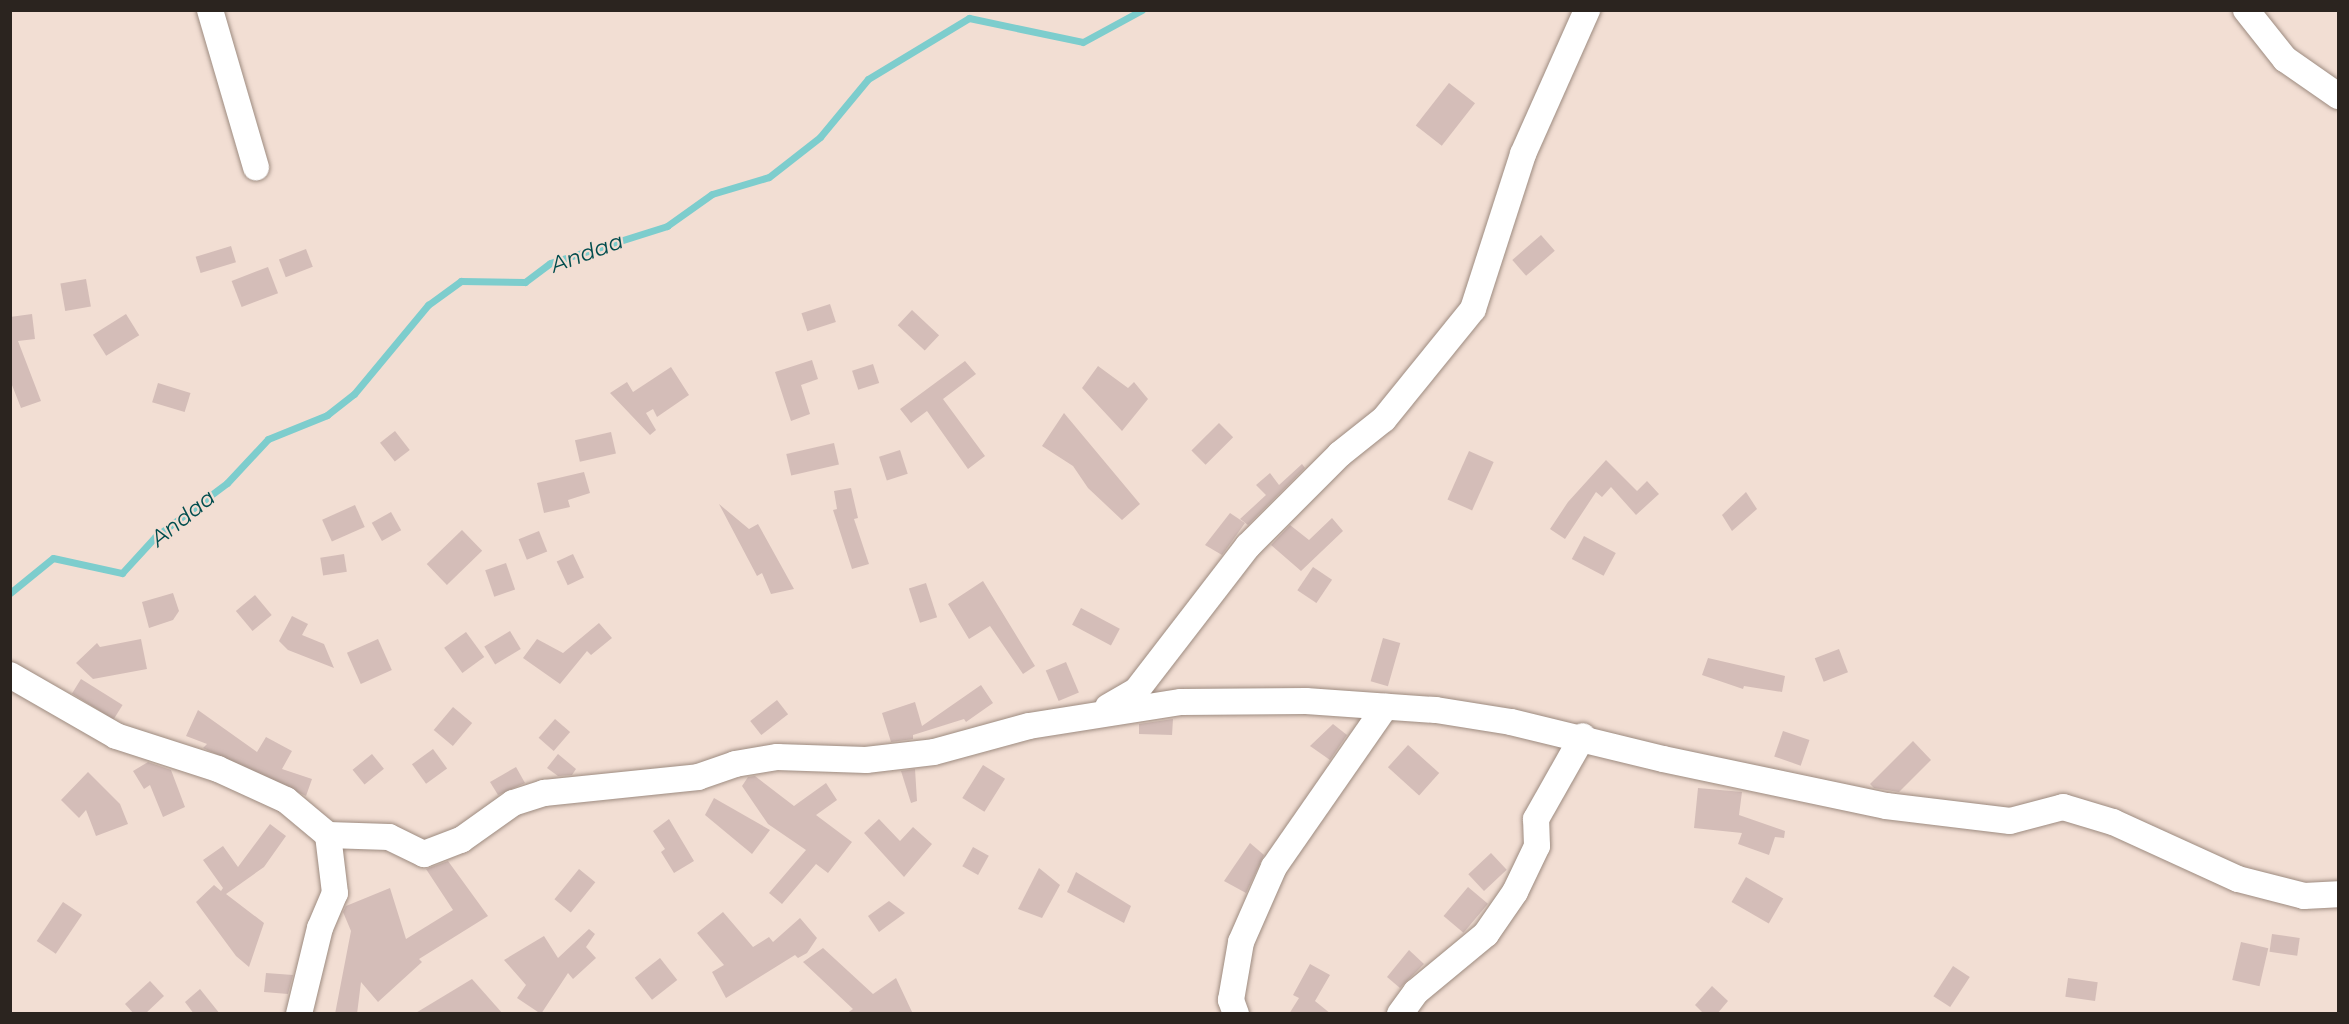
<!DOCTYPE html>
<html>
<head>
<meta charset="utf-8">
<style>
  body { margin:0 }
  #map { position:relative; width:2349px; height:1024px; overflow:hidden; background:#f2ded3; font-family:Montserrat,sans-serif }
  div>[style] { position:absolute }
  .stream>* { height:7px; margin:-3.5px; padding:0 3.5px; transform-origin:3.5px; border-radius:3.5px; background:#7dcdcd }
  .building>* { inset:0; background:#d4bdb8; transform-origin:0 0 }
  .roads { filter:drop-shadow(0 0 2px #9d8b80) drop-shadow(0 0 2px #9d8b80) }
  .minor>* { height:26px; margin:-13px; padding:0 13px; transform-origin:13px; border-radius:13px; background:#fff }
  span { translate:-50% -50%; white-space:nowrap; text-align:center; line-height:1.15; -webkit-text-stroke:4.5px #f2ded3; paint-order:stroke }
  .water-label { font-size:22px; color:#004c4d; font-style:italic }
  .frame { position:absolute; inset:0; border:12px solid #2b241f; pointer-events:none }
</style>
</head>
<body>
<div id="map">
  <div class="stream">
    <div style="left:10px;top:593px;width:55px;rotate:-39.1deg"></div>
    <div style="left:53px;top:558px;width:71px;rotate:12.3deg"></div>
    <div style="left:122px;top:573px;width:49px;rotate:-47.5deg"></div>
    <div style="left:155px;top:537px;width:90px;rotate:-36.9deg"></div>
    <div style="left:227px;top:483px;width:60px;rotate:-47deg"></div>
    <div style="left:268px;top:439px;width:64px;rotate:-22.1deg"></div>
    <div style="left:327px;top:415px;width:34px;rotate:-38deg"></div>
    <div style="left:354px;top:394px;width:116px;rotate:-50.3deg"></div>
    <div style="left:428px;top:305px;width:41px;rotate:-36deg"></div>
    <div style="left:461px;top:281px;width:64px;rotate:0.9deg"></div>
    <div style="left:525px;top:282px;width:31px;rotate:-37deg"></div>
    <div style="left:550px;top:263px;width:123px;rotate:-17.5deg"></div>
    <div style="left:667px;top:226px;width:55px;rotate:-35.4deg"></div>
    <div style="left:712px;top:194px;width:59px;rotate:-16.6deg"></div>
    <div style="left:769px;top:177px;width:65px;rotate:-38.1deg"></div>
    <div style="left:820px;top:137px;width:75px;rotate:-50.4deg"></div>
    <div style="left:868px;top:79px;width:118px;rotate:-31.1deg"></div>
    <div style="left:969px;top:18px;width:116px;rotate:11.9deg"></div>
    <div style="left:1083px;top:42px;width:67px;rotate:-28.5deg"></div>
  </div>
  <div class="building">
    <div style="left:1449px;top:83px;width:33px;height:54px;rotate:38deg"></div>
    <div style="left:1541px;top:235px;width:21px;height:38px;rotate:49deg"></div>
    <div style="left:231px;top:246px;width:17px;height:37px;rotate:73deg"></div>
    <div style="left:306px;top:249px;width:19px;height:29px;rotate:69deg"></div>
    <div style="left:268px;top:267px;width:28px;height:39px;rotate:69deg"></div>
    <div style="left:86px;top:279px;width:28px;height:26px;rotate:80deg"></div>
    <div style="left:830px;top:304px;width:19px;height:30px;rotate:72deg"></div>
    <div style="left:912px;top:310px;width:37px;height:21px;rotate:43deg"></div>
    <div style="clip-path:polygon(32px 314px,35px 339px,18px 341px,41px 401px,21px 408px,10px 380px,10px 317px)"></div>
    <div style="left:126px;top:314px;width:25px;height:39px;rotate:58deg"></div>
    <div style="clip-path:polygon(812px 360px,818px 379px,801px 385px,810px 414px,791px 421px,775px 372px)"></div>
    <div style="clip-path:polygon(965px 361px,976px 374px,943px 399px,985px 456px,968px 469px,927px 411px,911px 423px,900px 409px)"></div>
    <div style="left:873px;top:364px;width:20px;height:22px;rotate:72deg"></div>
    <div style="clip-path:polygon(1098px 366px,1128px 388px,1134px 382px,1148px 399px,1122px 431px,1082px 388px)"></div>
    <div style="clip-path:polygon(671px 367px,689px 395px,657px 417px,653px 409px,646px 413px,656px 430px,650px 435px,610px 393px,627px 382px,633px 392px)"></div>
    <div style="left:158px;top:383px;width:34px;height:20px;rotate:17deg"></div>
    <div style="clip-path:polygon(1064px 413px,1140px 504px,1122px 520px,1088px 488px,1073px 466px,1042px 446px)"></div>
    <div style="left:1219px;top:423px;width:20px;height:39px;rotate:45deg"></div>
    <div style="left:395px;top:431px;width:24px;height:19px;rotate:52deg"></div>
    <div style="left:611px;top:432px;width:22px;height:37px;rotate:77deg"></div>
    <div style="left:834px;top:443px;width:22px;height:49px;rotate:77deg"></div>
    <div style="left:900px;top:450px;width:25px;height:22px;rotate:72deg"></div>
    <div style="left:1469px;top:451px;width:27px;height:53px;rotate:24deg"></div>
    <div style="clip-path:polygon(1606px 460px,1637px 491px,1647px 481px,1659px 494px,1636px 515px,1611px 487px,1602px 497px,1596px 492px,1565px 539px,1550px 529px,1568px 502px)"></div>
    <div style="clip-path:polygon(1302px 464px,1305px 468px,1248px 525px,1240px 519px,1266px 495px,1256px 485px,1270px 473px,1279px 485px)"></div>
    <div style="clip-path:polygon(584px 472px,590px 493px,568px 500px,570px 507px,544px 513px,537px 483px)"></div>
    <div style="clip-path:polygon(851px 488px,858px 518px,854px 519px,869px 564px,852px 569px,833px 510px,837px 509px,834px 491px)"></div>
    <div style="clip-path:polygon(1746px 492px,1757px 509px,1732px 531px,1722px 515px)"></div>
    <div style="clip-path:polygon(719px 504px,749px 529px,758px 524px,794px 589px,771px 594px,762px 573px,757px 576px)"></div>
    <div style="left:355px;top:505px;width:24px;height:36px;rotate:66deg"></div>
    <div style="left:391px;top:512px;width:21px;height:22px;rotate:61deg"></div>
    <div style="clip-path:polygon(1230px 513px,1245px 523px,1222px 555px,1205px 545px)"></div>
    <div style="clip-path:polygon(1332px 518px,1343px 531px,1301px 571px,1271px 545px,1290px 525px,1309px 540px)"></div>
    <div style="left:462px;top:530px;width:29px;height:49px;rotate:46deg"></div>
    <div style="left:539px;top:531px;width:22px;height:22px;rotate:68deg"></div>
    <div style="left:1584px;top:536px;width:36px;height:26px;rotate:28deg"></div>
    <div style="left:344px;top:554px;width:18px;height:24px;rotate:81deg"></div>
    <div style="left:573px;top:554px;width:26px;height:18px;rotate:65deg"></div>
    <div style="left:506px;top:563px;width:28px;height:22px;rotate:71deg"></div>
    <div style="left:1313px;top:567px;width:23px;height:28px;rotate:34deg"></div>
    <div style="clip-path:polygon(983px 581px,1035px 666px,1023px 674px,990px 626px,969px 639px,948px 604px)"></div>
    <div style="left:926px;top:583px;width:36px;height:18px;rotate:72deg"></div>
    <div style="clip-path:polygon(173px 593px,179px 611px,173px 620px,149px 628px,142px 602px)"></div>
    <div style="left:255px;top:595px;width:26px;height:25px;rotate:50deg"></div>
    <div style="left:1081px;top:608px;width:44px;height:19px;rotate:28deg"></div>
    <div style="clip-path:polygon(292px 616px,308px 624px,302px 635px,324px 644px,334px 668px,288px 650px,279px 641px)"></div>
    <div style="clip-path:polygon(599px 623px,612px 638px,591px 655px,587px 651px,560px 684px,523px 658px,537px 639px,563px 653px)"></div>
    <div style="left:510px;top:631px;width:21px;height:30px;rotate:59deg"></div>
    <div style="left:466px;top:632px;width:31px;height:27px;rotate:54deg"></div>
    <div style="left:1383px;top:638px;width:18px;height:45px;rotate:16deg"></div>
    <div style="clip-path:polygon(141px 639px,147px 669px,93px 679px,76px 663px,97px 643px,100px 647px)"></div>
    <div style="left:378px;top:639px;width:34px;height:34px;rotate:66deg"></div>
    <div style="left:1839px;top:649px;width:25px;height:26px;rotate:69deg"></div>
    <div style="clip-path:polygon(1708px 658px,1785px 676px,1782px 692px,1744px 686px,1743px 689px,1702px 675px)"></div>
    <div style="left:1066px;top:662px;width:33px;height:22px;rotate:67deg"></div>
    <div style="left:81px;top:679px;width:49px;height:17px;rotate:32deg"></div>
    <div style="clip-path:polygon(981px 685px,993px 703px,966px 722px,964px 719px,913px 735px,913px 739px,891px 742px,882px 713px,915px 702px,922px 726px)"></div>
    <div style="left:777px;top:700px;width:18px;height:34px;rotate:52deg"></div>
    <div style="left:453px;top:707px;width:25px;height:30px;rotate:40deg"></div>
    <div style="clip-path:polygon(198px 710px,257px 752px,266px 737px,292px 751px,282px 769px,312px 779px,306px 796px,203px 748px,207px 744px,186px 736px)"></div>
    <div style="left:555px;top:719px;width:20px;height:25px;rotate:41deg"></div>
    <div style="clip-path:polygon(1173px 719px,1172px 735px,1139px 734px,1139px 724px)"></div>
    <div style="clip-path:polygon(1333px 724px,1347px 735px,1330px 760px,1310px 746px)"></div>
    <div style="left:1783px;top:731px;width:28px;height:27px;rotate:19deg"></div>
    <div style="clip-path:polygon(1913px 741px,1931px 760px,1899px 792px,1874px 788px,1870px 784px)"></div>
    <div style="left:1408px;top:745px;width:42px;height:30px;rotate:42deg"></div>
    <div style="left:433px;top:749px;width:24px;height:26px;rotate:54deg"></div>
    <div style="left:372px;top:754px;width:19px;height:25px;rotate:51deg"></div>
    <div style="clip-path:polygon(558px 754px,576px 769px,572px 775px,558px 776px,547px 768px)"></div>
    <div style="clip-path:polygon(148px 762px,171px 770px,185px 807px,163px 817px,150px 785px,144px 789px,133px 771px)"></div>
    <div style="left:983px;top:765px;width:26px;height:39px;rotate:32deg"></div>
    <div style="clip-path:polygon(516px 767px,525px 783px,498px 795px,490px 782px)"></div>
    <div style="clip-path:polygon(915px 769px,917px 801px,911px 803px,901px 771px)"></div>
    <div style="clip-path:polygon(88px 772px,120px 804px,128px 824px,96px 836px,86px 810px,79px 818px,61px 800px)"></div>
    <div style="clip-path:polygon(755px 776px,794px 806px,826px 783px,837px 800px,816px 815px,852px 842px,828px 873px,816px 864px,782px 904px,769px 893px,806px 850px,768px 824px,742px 786px,748px 777px)"></div>
    <div style="clip-path:polygon(1698px 788px,1742px 792px,1739px 815px,1785px 831px,1784px 838px,1775px 837px,1769px 855px,1738px 844px,1742px 833px,1694px 828px)"></div>
    <div style="clip-path:polygon(714px 798px,770px 830px,752px 854px,705px 815px)"></div>
    <div style="clip-path:polygon(669px 819px,694px 861px,674px 873px,661px 852px,665px 849px,653px 831px)"></div>
    <div style="clip-path:polygon(879px 819px,900px 841px,913px 827px,932px 844px,904px 877px,864px 833px)"></div>
    <div style="clip-path:polygon(270px 824px,286px 836px,264px 867px,226px 894px,264px 923px,249px 967px,236px 956px,196px 902px,214px 885px,221px 891px,223px 888px,203px 860px,223px 846px,238px 867px)"></div>
    <div style="clip-path:polygon(1250px 843px,1264px 855px,1246px 893px,1224px 881px)"></div>
    <div style="left:973px;top:847px;width:18px;height:22px;rotate:29deg"></div>
    <div style="left:1491px;top:853px;width:23px;height:31px;rotate:47deg"></div>
    <div style="clip-path:polygon(448px 861px,488px 916px,419px 959px,422px 962px,378px 1002px,361px 982px,357px 1014px,335px 1014px,351px 931px,343px 912px,346px 906px,390px 888px,406px 939px,453px 910px,426px 869px)"></div>
    <div style="clip-path:polygon(1039px 868px,1060px 885px,1042px 918px,1018px 909px)"></div>
    <div style="left:579px;top:869px;width:21px;height:39px;rotate:39deg"></div>
    <div style="clip-path:polygon(1076px 872px,1131px 906px,1124px 923px,1067px 892px)"></div>
    <div style="left:1746px;top:877px;width:43px;height:29px;rotate:30deg"></div>
    <div style="left:1468px;top:887px;width:26px;height:38px;rotate:40deg"></div>
    <div style="clip-path:polygon(889px 901px,905px 913px,879px 932px,868px 916px)"></div>
    <div style="left:63px;top:902px;width:23px;height:47px;rotate:34deg"></div>
    <div style="clip-path:polygon(723px 912px,753px 947px,769px 937px,773px 942px,800px 918px,817px 938px,807px 953px,798px 958px,795px 955px,726px 998px,712px 972px,724px 965px,697px 933px)"></div>
    <div style="clip-path:polygon(589px 929px,595px 934px,586px 947px,596px 958px,573px 979px,568px 973px,541px 1014px,517px 998px,526px 985px,504px 960px,544px 936px,558px 958px)"></div>
    <div style="left:2272px;top:934px;width:28px;height:18px;rotate:8deg"></div>
    <div style="left:2241px;top:942px;width:28px;height:39px;rotate:13deg"></div>
    <div style="clip-path:polygon(823px 948px,873px 994px,896px 978px,913px 1014px,846px 1014px,853px 1009px,803px 962px)"></div>
    <div style="clip-path:polygon(1409px 950px,1424px 964px,1400px 988px,1387px 977px)"></div>
    <div style="left:660px;top:958px;width:28px;height:32px;rotate:52deg"></div>
    <div style="clip-path:polygon(1310px 964px,1330px 975px,1315px 1001px,1331px 1014px,1289px 1014px,1299px 998px,1293px 995px)"></div>
    <div style="left:1953px;top:966px;width:20px;height:36px;rotate:33deg"></div>
    <div style="clip-path:polygon(266px 973px,293px 975px,288px 994px,264px 992px)"></div>
    <div style="left:2068px;top:978px;width:30px;height:19px;rotate:8deg"></div>
    <div style="clip-path:polygon(472px 979px,503px 1014px,414px 1014px)"></div>
    <div style="clip-path:polygon(150px 981px,164px 996px,145px 1014px,134px 1014px,125px 1004px)"></div>
    <div style="clip-path:polygon(1712px 986px,1728px 1001px,1717px 1014px,1704px 1014px,1695px 1005px)"></div>
    <div style="clip-path:polygon(200px 989px,220px 1014px,194px 1014px,185px 1002px)"></div>
  </div>
  <div class="roads">
    <div class="minor">
      <div style="left:210px;top:10px;width:164px;rotate:73.7deg"></div>
      <div style="left:2246px;top:10px;width:63px;rotate:51.5deg"></div>
      <div style="left:2285px;top:59px;width:65px;rotate:34.9deg"></div>
      <div style="left:10px;top:675px;width:122px;rotate:29.9deg"></div>
      <div style="left:116px;top:736px;width:107px;rotate:17.9deg"></div>
      <div style="left:218px;top:769px;width:75px;rotate:24.5deg"></div>
      <div style="left:286px;top:800px;width:55px;rotate:39.8deg"></div>
      <div style="left:328px;top:835px;width:61px;rotate:1.9deg"></div>
      <div style="left:389px;top:837px;width:39px;rotate:26deg"></div>
      <div style="left:424px;top:854px;width:40px;rotate:-21deg"></div>
      <div style="left:461px;top:840px;width:64px;rotate:-35.4deg"></div>
      <div style="left:513px;top:803px;width:33px;rotate:-18deg"></div>
      <div style="left:544px;top:793px;width:155px;rotate:-5.9deg"></div>
      <div style="left:698px;top:777px;width:39px;rotate:-19deg"></div>
      <div style="left:735px;top:764px;width:43px;rotate:-9.5deg"></div>
      <div style="left:777px;top:757px;width:89px;rotate:1.9deg"></div>
      <div style="left:866px;top:760px;width:68px;rotate:-6.7deg"></div>
      <div style="left:934px;top:752px;width:98px;rotate:-15.3deg"></div>
      <div style="left:1029px;top:726px;width:154px;rotate:-9deg"></div>
      <div style="left:1181px;top:702px;width:125px;rotate:-0.5deg"></div>
      <div style="left:1306px;top:701px;width:130px;rotate:4deg"></div>
      <div style="left:1436px;top:710px;width:76px;rotate:9.1deg"></div>
      <div style="left:1511px;top:722px;width:156px;rotate:13.7deg"></div>
      <div style="left:1663px;top:759px;width:228px;rotate:11.9deg"></div>
      <div style="left:1886px;top:806px;width:125px;rotate:6.9deg"></div>
      <div style="left:2010px;top:821px;width:55px;rotate:-14.8deg"></div>
      <div style="left:2063px;top:807px;width:52px;rotate:16.7deg"></div>
      <div style="left:2113px;top:822px;width:137px;rotate:24.5deg"></div>
      <div style="left:2238px;top:879px;width:68px;rotate:14.4deg"></div>
      <div style="left:2304px;top:896px;width:34px;rotate:-3deg"></div>
      <div style="left:1108px;top:707px;width:34px;rotate:-30deg"></div>
      <div style="left:1137px;top:690px;width:182px;rotate:-52.4deg"></div>
      <div style="left:1248px;top:546px;width:130px;rotate:-45deg"></div>
      <div style="left:1340px;top:454px;width:56px;rotate:-38.5deg"></div>
      <div style="left:1384px;top:419px;width:141px;rotate:-51deg"></div>
      <div style="left:1473px;top:309px;width:163px;rotate:-72.1deg"></div>
      <div style="left:1523px;top:154px;width:158px;rotate:-66deg"></div>
      <div style="left:299px;top:1014px;width:89px;rotate:-76.3deg"></div>
      <div style="left:320px;top:928px;width:38px;rotate:-67deg"></div>
      <div style="left:335px;top:893px;width:58px;rotate:-96.9deg"></div>
      <div style="left:1236px;top:1014px;width:15px;rotate:-110deg"></div>
      <div style="left:1231px;top:1000px;width:59px;rotate:-80.2deg"></div>
      <div style="left:1241px;top:942px;width:82px;rotate:-66.3deg"></div>
      <div style="left:1274px;top:867px;width:195px;rotate:-55.2deg"></div>
      <div style="left:1400px;top:1014px;width:27px;rotate:-54deg"></div>
      <div style="left:1416px;top:992px;width:91px;rotate:-39.6deg"></div>
      <div style="left:1486px;top:934px;width:51px;rotate:-55.4deg"></div>
      <div style="left:1515px;top:892px;width:51px;rotate:-64.4deg"></div>
      <div style="left:1537px;top:846px;width:27px;rotate:-92deg"></div>
      <div style="left:1536px;top:819px;width:95px;rotate:-60.5deg"></div>
    </div>
  </div>
  <div class="water-label">
    <span style="left:587px;top:253px;rotate:-20deg">Andaa</span>
    <span style="left:183px;top:518px;rotate:-39deg">Andaa</span>
  </div>
  <div class="frame"></div>
</div>
</body>
</html>
